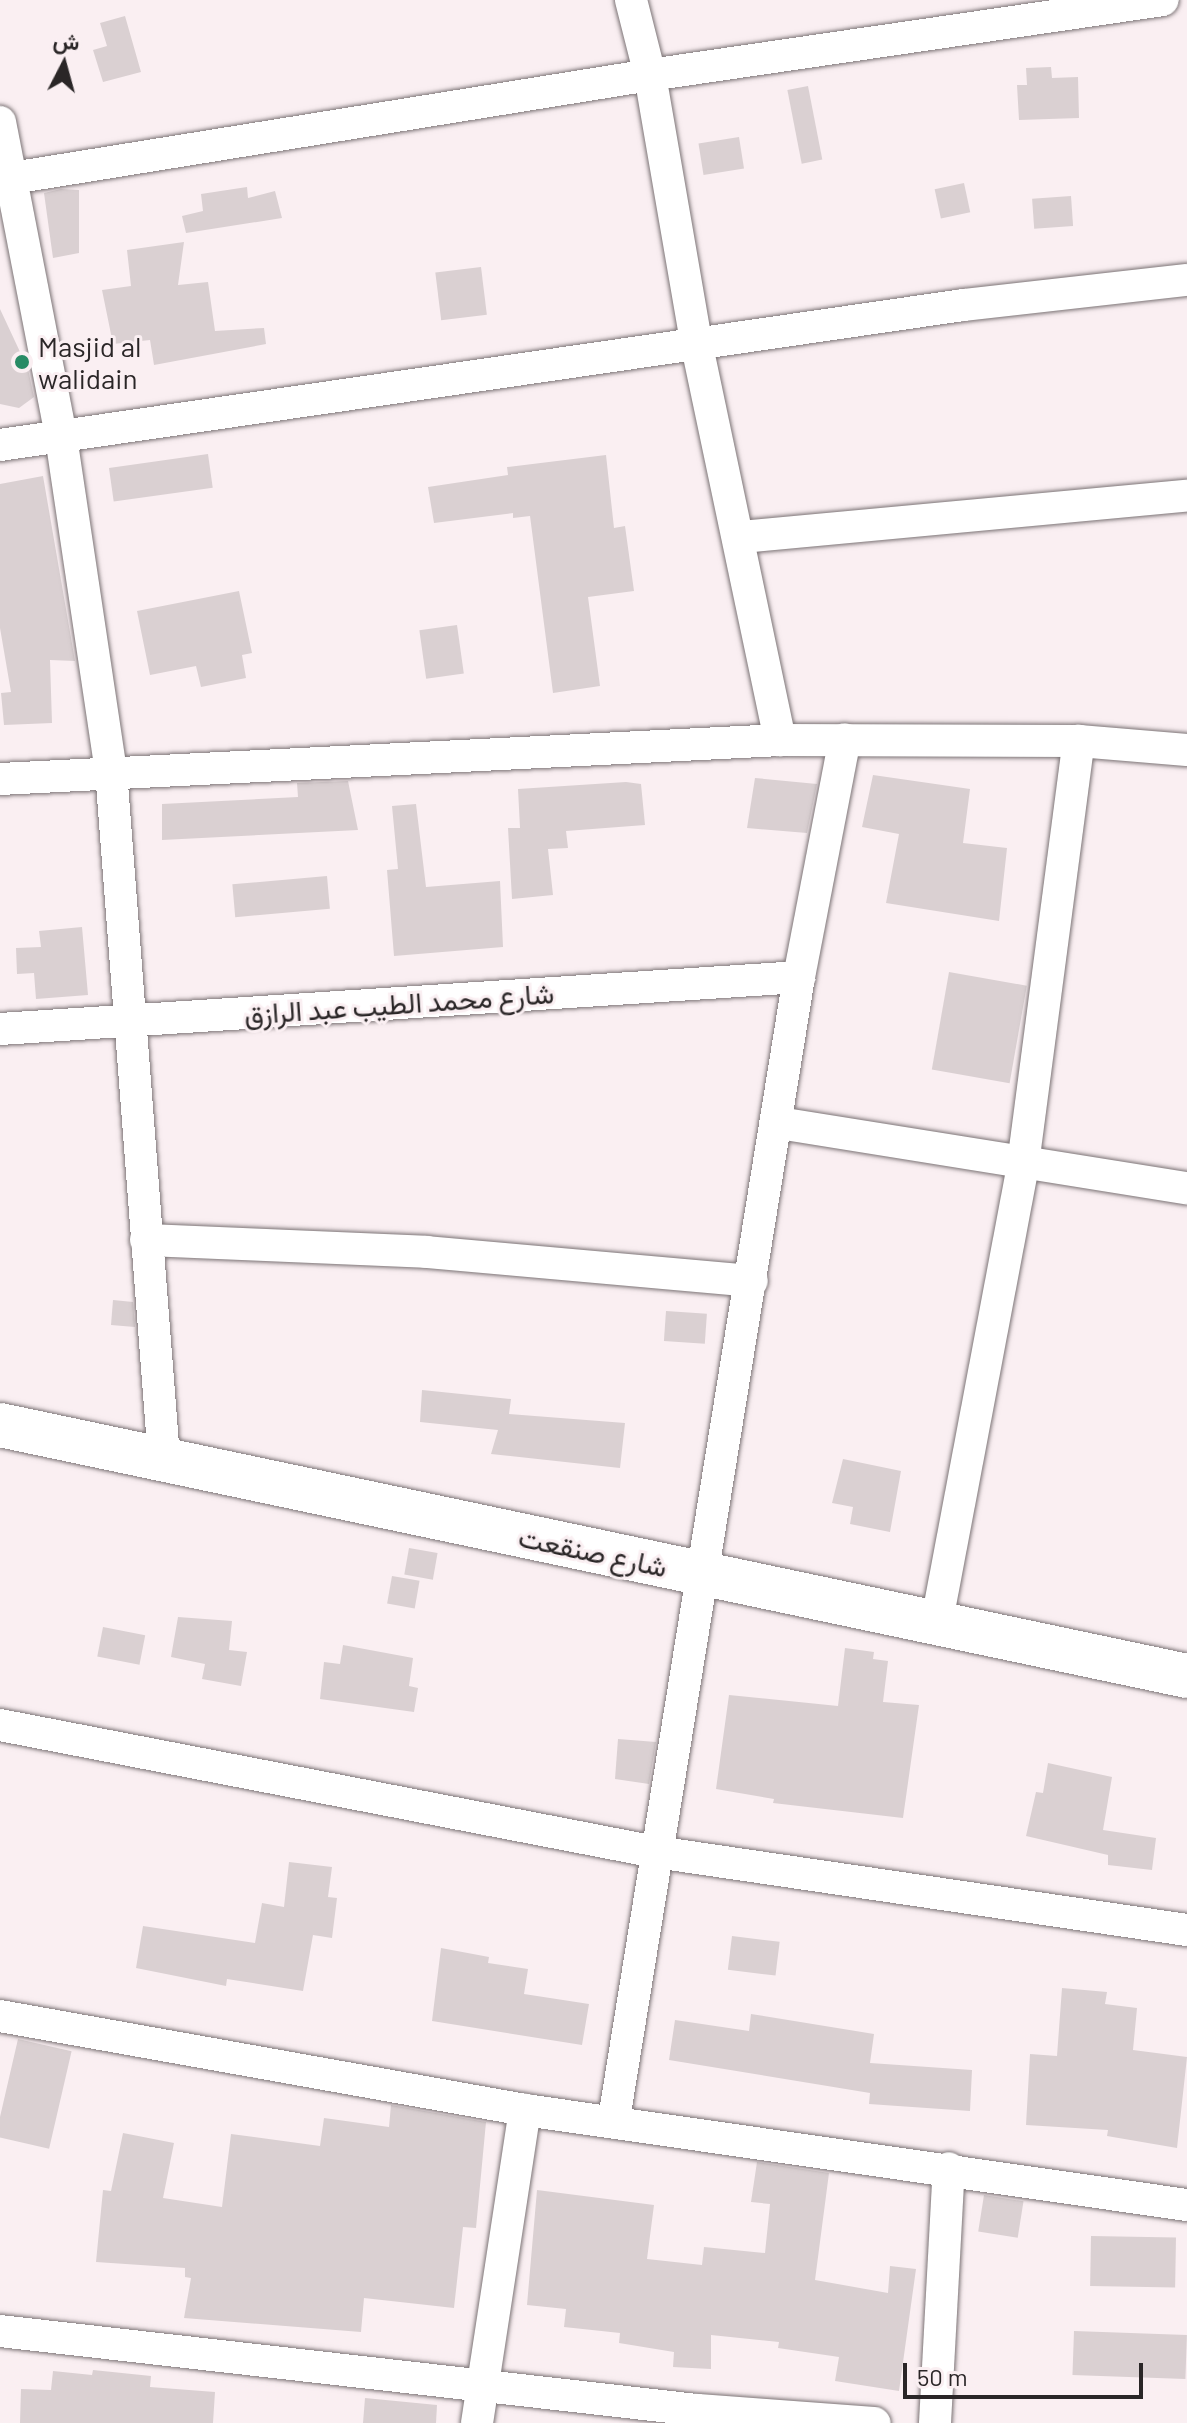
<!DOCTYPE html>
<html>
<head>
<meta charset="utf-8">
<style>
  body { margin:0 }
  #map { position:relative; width:1187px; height:2423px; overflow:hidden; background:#faeff2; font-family:Barlow,Vazirmatn,sans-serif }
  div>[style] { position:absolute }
  .building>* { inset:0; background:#dad0d2; transform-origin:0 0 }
  .roads { filter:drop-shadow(0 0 2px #7c7476) drop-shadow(0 0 2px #7c7476) }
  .street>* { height:32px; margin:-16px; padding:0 16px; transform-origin:16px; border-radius:16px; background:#fff }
  .secondary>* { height:44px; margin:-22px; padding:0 22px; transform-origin:22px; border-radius:22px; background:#fff }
  .dots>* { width:22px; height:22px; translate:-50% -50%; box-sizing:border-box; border:4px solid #faeff2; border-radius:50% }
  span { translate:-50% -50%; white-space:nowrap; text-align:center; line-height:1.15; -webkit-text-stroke:6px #faeff2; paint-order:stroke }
  .poi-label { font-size:28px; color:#2a2627 }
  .left { translate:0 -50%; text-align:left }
  .street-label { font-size:28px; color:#2a2627 }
  .north { position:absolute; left:24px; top:24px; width:80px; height:80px; -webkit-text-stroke:6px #faeff2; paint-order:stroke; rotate:6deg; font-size:22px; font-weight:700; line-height:32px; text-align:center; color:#2a2627 }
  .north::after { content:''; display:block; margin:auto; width:28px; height:36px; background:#2a2627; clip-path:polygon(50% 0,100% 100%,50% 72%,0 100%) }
  .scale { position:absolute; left:903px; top:2363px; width:240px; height:36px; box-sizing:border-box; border:4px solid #2a2627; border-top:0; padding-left:10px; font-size:24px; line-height:28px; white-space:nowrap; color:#2a2627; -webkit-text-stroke:6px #faeff2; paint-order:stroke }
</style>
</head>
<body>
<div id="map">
  <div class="building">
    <div style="clip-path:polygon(125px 16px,141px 72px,103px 82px,93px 50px,107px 46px,100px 23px)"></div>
    <div style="clip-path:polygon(1051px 67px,1052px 78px,1078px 77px,1079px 118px,1019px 120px,1017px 85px,1027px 85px,1026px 68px)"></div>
    <div style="left:808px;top:86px;width:75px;height:21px;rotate:79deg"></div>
    <div style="left:739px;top:137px;width:32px;height:41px;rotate:81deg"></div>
    <div style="left:964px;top:183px;width:30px;height:30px;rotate:78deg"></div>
    <div style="clip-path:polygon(247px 187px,248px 198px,275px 191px,282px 218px,186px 233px,182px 216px,203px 211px,201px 194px)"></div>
    <div style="clip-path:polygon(61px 189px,79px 190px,79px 253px,53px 258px,44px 193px)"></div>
    <div style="left:1071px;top:196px;width:30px;height:39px;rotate:86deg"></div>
    <div style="clip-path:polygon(184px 242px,178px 285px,208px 282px,215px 331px,264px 328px,266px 344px,154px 365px,150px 340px,113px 344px,102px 290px,131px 286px,127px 250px)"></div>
    <div style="left:481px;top:267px;width:48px;height:46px;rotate:83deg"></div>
    <div style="clip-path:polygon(0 309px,28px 369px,34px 397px,19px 408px,0 404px)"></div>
    <div style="left:208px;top:454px;width:34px;height:100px;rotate:82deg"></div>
    <div style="clip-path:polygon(606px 455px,614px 528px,625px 526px,634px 591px,588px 597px,600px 686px,553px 693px,530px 516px,513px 518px,513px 513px,434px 523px,428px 487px,508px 475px,507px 467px)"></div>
    <div style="clip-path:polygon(43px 476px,75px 661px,50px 660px,52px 723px,4px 725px,1px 693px,11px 692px,0 628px,0 484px)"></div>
    <div style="clip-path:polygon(239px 591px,252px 653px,242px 655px,246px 678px,201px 687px,196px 666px,150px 675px,137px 611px)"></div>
    <div style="left:457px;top:625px;width:49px;height:38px;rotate:82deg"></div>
    <div style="clip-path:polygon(873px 775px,970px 789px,963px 843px,1007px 848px,999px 921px,886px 903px,899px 834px,862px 827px)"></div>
    <div style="clip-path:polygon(755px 778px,817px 784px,807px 833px,747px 828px)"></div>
    <div style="clip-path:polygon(348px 781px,358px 830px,162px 840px,162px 804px,298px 797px,297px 783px)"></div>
    <div style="clip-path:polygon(626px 782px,641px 784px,645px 825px,566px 831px,568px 848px,548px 849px,553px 895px,512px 899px,508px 828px,520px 828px,518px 789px)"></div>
    <div style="clip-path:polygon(416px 804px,426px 887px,500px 881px,503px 947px,394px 956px,387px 870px,398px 869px,392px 806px)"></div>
    <div style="left:327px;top:876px;width:33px;height:95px;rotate:85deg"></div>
    <div style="clip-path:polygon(82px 927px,88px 995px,36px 999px,34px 973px,17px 974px,16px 948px,41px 947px,39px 931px)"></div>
    <div style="left:949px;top:972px;width:79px;height:99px;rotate:10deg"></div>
    <div style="clip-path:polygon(113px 1300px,133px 1302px,135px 1327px,111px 1325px)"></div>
    <div style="left:666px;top:1311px;width:41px;height:30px;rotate:4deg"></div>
    <div style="clip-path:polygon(422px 1390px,511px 1399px,509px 1414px,625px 1423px,620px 1468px,491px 1454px,498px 1430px,420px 1422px)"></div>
    <div style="clip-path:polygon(843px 1459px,901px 1471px,890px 1532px,850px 1524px,853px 1507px,832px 1503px)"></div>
    <div style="left:409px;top:1548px;width:29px;height:27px;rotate:10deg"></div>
    <div style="left:392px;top:1576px;width:28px;height:28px;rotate:10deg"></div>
    <div style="clip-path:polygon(178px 1617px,232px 1621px,229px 1650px,247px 1652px,241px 1686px,202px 1679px,205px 1664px,171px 1657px)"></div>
    <div style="left:103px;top:1627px;width:43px;height:30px;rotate:11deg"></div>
    <div style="clip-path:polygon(343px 1645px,413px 1658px,409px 1686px,418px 1688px,414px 1712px,320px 1699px,324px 1662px,340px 1664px)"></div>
    <div style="clip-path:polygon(845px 1648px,874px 1652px,873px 1659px,888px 1661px,883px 1702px,919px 1705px,903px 1818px,773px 1803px,774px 1799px,716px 1789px,729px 1695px,838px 1706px)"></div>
    <div style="clip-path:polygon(618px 1739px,656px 1742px,649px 1784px,615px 1779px)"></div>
    <div style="clip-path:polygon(1048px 1763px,1112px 1777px,1103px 1830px,1156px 1838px,1152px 1870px,1108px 1865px,1108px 1855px,1026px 1836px,1036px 1792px,1043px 1793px)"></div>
    <div style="clip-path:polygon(289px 1862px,332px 1867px,328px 1897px,337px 1898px,332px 1938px,313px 1935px,303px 1991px,227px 1979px,226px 1986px,136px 1968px,143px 1926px,255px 1943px,262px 1903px,284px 1907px)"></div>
    <div style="left:732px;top:1936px;width:48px;height:34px;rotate:7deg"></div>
    <div style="clip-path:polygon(441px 1948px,489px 1957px,488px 1963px,528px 1969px,524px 1994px,589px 2004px,582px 2045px,432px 2021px)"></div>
    <div style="clip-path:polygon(1062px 1988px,1107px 1992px,1105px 2004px,1137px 2008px,1133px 2050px,1187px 2057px,1177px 2148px,1107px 2136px,1108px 2130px,1026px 2125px,1030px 2054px,1057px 2056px)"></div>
    <div style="clip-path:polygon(751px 2014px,874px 2034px,870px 2063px,972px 2070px,970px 2111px,869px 2104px,870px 2093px,669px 2060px,675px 2020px,749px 2031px)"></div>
    <div style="left:18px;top:2039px;width:55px;height:100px;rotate:13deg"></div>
    <div style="clip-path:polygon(391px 2105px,486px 2122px,476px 2228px,463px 2227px,454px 2308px,364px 2298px,361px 2332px,184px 2318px,191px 2278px,185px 2277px,185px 2268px,96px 2262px,103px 2190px,111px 2191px,123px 2133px,174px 2143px,163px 2198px,222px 2207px,231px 2134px,320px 2146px,324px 2118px,389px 2127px)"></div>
    <div style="clip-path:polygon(757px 2162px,829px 2173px,815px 2280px,888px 2293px,890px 2266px,916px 2269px,899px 2391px,835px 2381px,839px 2357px,778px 2348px,779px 2342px,711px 2335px,711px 2369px,673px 2367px,674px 2352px,619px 2343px,620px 2333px,564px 2327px,566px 2309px,527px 2305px,537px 2190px,654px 2205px,647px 2259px,702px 2265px,704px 2247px,765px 2253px,770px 2204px,751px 2202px)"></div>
    <div style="left:984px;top:2195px;width:40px;height:37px;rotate:9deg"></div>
    <div style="left:1091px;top:2236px;width:85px;height:50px;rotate:1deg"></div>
    <div style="left:1074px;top:2331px;width:113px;height:44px;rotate:2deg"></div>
    <div style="clip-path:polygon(93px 2370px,151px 2376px,150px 2387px,215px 2392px,213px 2423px,20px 2423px,21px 2389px,51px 2390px,53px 2371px,92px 2375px)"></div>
    <div style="clip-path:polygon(365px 2398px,437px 2405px,436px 2423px,363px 2423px)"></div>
  </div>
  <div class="roads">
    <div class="street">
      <div style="left:631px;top:0;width:77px;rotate:75.8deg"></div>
      <div style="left:650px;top:75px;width:275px;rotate:80.2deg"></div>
      <div style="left:697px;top:346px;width:403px;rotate:78.1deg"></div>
      <div style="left:0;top:122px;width:321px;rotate:79deg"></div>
      <div style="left:61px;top:437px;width:338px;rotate:81.5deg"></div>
      <div style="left:111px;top:771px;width:689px;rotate:85.59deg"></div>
      <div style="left:0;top:180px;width:658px;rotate:-9.18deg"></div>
      <div style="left:650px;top:75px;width:518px;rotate:-8.32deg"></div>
      <div style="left:0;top:445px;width:973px;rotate:-8.27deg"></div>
      <div style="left:963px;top:305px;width:225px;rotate:-6.4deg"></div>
      <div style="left:741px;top:537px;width:448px;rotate:-5.3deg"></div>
      <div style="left:0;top:779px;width:781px;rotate:-2.86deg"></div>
      <div style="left:780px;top:740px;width:299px;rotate:0.2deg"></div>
      <div style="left:1079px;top:741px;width:108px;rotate:4.8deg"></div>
      <div style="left:0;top:1029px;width:801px;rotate:-3.72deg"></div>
      <div style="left:779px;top:1123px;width:413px;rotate:9.1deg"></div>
      <div style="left:146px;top:1240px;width:281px;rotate:2.4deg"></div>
      <div style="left:427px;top:1252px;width:326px;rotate:5.1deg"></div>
      <div style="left:936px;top:1626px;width:470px;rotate:-79.3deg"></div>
      <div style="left:1023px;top:1164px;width:427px;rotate:-82.5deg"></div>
      <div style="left:0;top:1725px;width:668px;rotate:10.96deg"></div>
      <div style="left:656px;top:1852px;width:537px;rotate:8.36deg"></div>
      <div style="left:0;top:2016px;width:533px;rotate:10.15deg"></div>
      <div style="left:525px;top:2110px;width:669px;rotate:8.17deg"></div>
      <div style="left:614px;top:2119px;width:1157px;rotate:-80.8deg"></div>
      <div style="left:799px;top:977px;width:242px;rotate:-79.1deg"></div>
      <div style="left:0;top:2331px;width:701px;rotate:6.47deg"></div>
      <div style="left:697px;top:2410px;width:178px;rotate:4.2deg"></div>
      <div style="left:477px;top:2423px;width:317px;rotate:-81.3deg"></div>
      <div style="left:935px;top:2423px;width:255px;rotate:-86.9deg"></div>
    </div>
    <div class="secondary">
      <div style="left:0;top:1425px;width:1213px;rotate:11.94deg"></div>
    </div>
  </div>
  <div class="dots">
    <div style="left:22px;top:362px;background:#288b65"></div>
  </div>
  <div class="poi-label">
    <span class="left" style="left:38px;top:362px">Masjid al<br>walidain</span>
  </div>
  <div class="street-label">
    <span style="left:399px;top:1003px;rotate:-4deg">شارع محمد الطيب عبد الرازق</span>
    <span style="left:593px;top:1551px;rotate:12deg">شارع صنقعت</span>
  </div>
  <div class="north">ش</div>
  <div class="scale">50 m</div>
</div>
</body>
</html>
